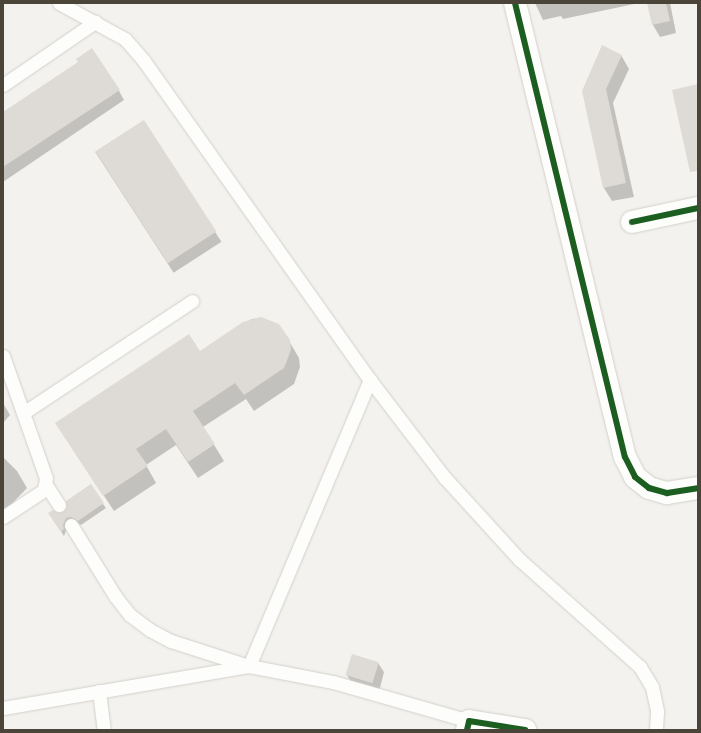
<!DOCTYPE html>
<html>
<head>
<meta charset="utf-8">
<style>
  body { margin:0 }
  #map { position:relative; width:701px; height:733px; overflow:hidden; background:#f4f2ee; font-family:"Nunito Sans",sans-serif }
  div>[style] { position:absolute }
  .shadow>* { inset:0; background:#0003; transform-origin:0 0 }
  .building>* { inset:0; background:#dedbd6; transform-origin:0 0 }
  .roads { filter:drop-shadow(0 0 1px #d2d0cb) drop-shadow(0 0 1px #d2d0cb) }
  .lane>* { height:13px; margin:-6.5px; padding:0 6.5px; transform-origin:6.5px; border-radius:6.5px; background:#fdfdfc }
  .street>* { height:22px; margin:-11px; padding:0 11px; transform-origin:11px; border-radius:11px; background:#fdfdfc }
  .cycleway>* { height:6px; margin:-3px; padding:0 3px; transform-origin:3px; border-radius:3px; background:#1b5e20 }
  span { translate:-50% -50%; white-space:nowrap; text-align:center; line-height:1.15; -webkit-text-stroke:4px #fff; paint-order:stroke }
  .frame { position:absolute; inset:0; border:4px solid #4b4439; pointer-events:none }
</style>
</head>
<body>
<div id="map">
  <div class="shadow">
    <div style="clip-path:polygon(535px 3px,639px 3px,563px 19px,561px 16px,543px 20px)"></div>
    <div style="clip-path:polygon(648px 3px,670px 3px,676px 33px,660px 37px,653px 25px)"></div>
    <div style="clip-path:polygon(621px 55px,629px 69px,613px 103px,634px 197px,612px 201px,604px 188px,583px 91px)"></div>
    <div style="clip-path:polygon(80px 62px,119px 91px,124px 100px,3px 182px,3px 113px)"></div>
    <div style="left:143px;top:121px;width:144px;height:57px;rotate:57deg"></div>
    <div style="clip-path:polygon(261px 318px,289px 341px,299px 358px,300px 367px,294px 384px,254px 411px,246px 399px,203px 427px,224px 461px,198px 478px,176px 445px,146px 465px,156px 483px,114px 511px,56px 423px,199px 352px,252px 319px)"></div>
    <div style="clip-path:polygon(3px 403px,10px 415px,3px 423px)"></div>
    <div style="clip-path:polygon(3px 457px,17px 471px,27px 488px,3px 513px)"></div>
    <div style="clip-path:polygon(103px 504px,106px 508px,81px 525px,74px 521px,69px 523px,64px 536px,52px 518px)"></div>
    <div style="clip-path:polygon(378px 663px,384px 672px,379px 692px,353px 685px,347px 675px)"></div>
  </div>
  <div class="building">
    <div style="clip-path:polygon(647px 3px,666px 3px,670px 21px,652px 25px)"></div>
    <div style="clip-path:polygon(602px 45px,622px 55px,606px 89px,626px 183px,603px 188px,582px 91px)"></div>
    <div style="clip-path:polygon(92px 48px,120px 90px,3px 167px,3px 112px,78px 62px,76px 59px)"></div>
    <div style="clip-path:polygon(698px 84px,698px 171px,690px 172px,672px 90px)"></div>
    <div style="left:144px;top:120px;width:133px;height:58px;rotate:57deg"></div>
    <div style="clip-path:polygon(261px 317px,279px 324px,290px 340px,291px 350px,284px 368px,244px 395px,235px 383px,193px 411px,215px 444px,188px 462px,166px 429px,136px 449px,148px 466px,103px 496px,55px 423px,189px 334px,200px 351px,243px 322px)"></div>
    <div style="clip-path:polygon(91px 484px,104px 503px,78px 521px,71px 517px,66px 518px,63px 525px,64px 529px,61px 532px,48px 513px,53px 510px,59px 513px,64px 511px,66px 501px)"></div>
    <div style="left:352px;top:654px;width:28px;height:22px;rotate:17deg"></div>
  </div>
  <div class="roads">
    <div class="lane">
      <div style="left:59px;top:3px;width:75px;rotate:28.6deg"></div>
      <div style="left:125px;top:39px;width:29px;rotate:49deg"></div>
      <div style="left:144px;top:61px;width:391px;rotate:54.7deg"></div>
      <div style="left:370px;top:380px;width:123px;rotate:52.6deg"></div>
      <div style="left:445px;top:478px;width:111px;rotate:47.6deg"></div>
      <div style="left:520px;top:560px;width:161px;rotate:41.7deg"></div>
      <div style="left:640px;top:667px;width:23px;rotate:59deg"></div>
      <div style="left:652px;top:687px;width:25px;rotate:78deg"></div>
      <div style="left:657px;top:711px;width:19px;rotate:93deg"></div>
      <div style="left:3px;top:85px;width:112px;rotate:-34.4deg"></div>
      <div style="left:3px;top:356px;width:129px;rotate:70.6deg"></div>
      <div style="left:46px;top:478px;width:12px;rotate:99deg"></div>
      <div style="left:44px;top:490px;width:49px;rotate:146.6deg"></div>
      <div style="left:23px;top:413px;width:203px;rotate:-33.5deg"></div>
      <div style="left:46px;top:485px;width:24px;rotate:57deg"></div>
      <div style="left:71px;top:525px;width:84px;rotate:58.2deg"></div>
      <div style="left:115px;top:596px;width:24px;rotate:52deg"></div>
      <div style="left:130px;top:615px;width:25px;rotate:37deg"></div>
      <div style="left:150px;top:630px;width:24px;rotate:28deg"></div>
      <div style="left:171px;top:641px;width:82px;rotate:17.8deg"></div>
      <div style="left:249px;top:666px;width:86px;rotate:10.8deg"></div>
      <div style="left:333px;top:682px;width:141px;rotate:16deg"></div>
      <div style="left:99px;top:691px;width:39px;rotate:83deg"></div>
      <div style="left:3px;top:708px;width:250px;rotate:-9.7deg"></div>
      <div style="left:249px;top:666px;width:311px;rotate:-67.1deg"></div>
    </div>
    <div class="street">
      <div style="left:515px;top:3px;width:467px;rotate:76.4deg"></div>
      <div style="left:625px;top:457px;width:22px;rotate:63deg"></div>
      <div style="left:635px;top:477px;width:18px;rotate:38deg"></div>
      <div style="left:649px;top:488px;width:19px;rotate:16deg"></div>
      <div style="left:667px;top:493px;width:31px;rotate:-9deg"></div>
      <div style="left:632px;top:222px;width:67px;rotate:-12deg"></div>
      <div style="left:467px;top:730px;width:9px;rotate:-77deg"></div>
      <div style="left:469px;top:721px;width:57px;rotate:9.1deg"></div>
    </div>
  </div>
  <div class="cycleway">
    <div style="left:515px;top:3px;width:467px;rotate:76.4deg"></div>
    <div style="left:625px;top:457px;width:22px;rotate:63deg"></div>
    <div style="left:635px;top:477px;width:18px;rotate:38deg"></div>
    <div style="left:649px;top:488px;width:19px;rotate:16deg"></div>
    <div style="left:667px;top:493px;width:31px;rotate:-9deg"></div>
    <div style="left:632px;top:222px;width:67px;rotate:-12deg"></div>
    <div style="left:467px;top:730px;width:9px;rotate:-77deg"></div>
    <div style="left:469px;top:721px;width:57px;rotate:9.1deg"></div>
  </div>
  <div class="frame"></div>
</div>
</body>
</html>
